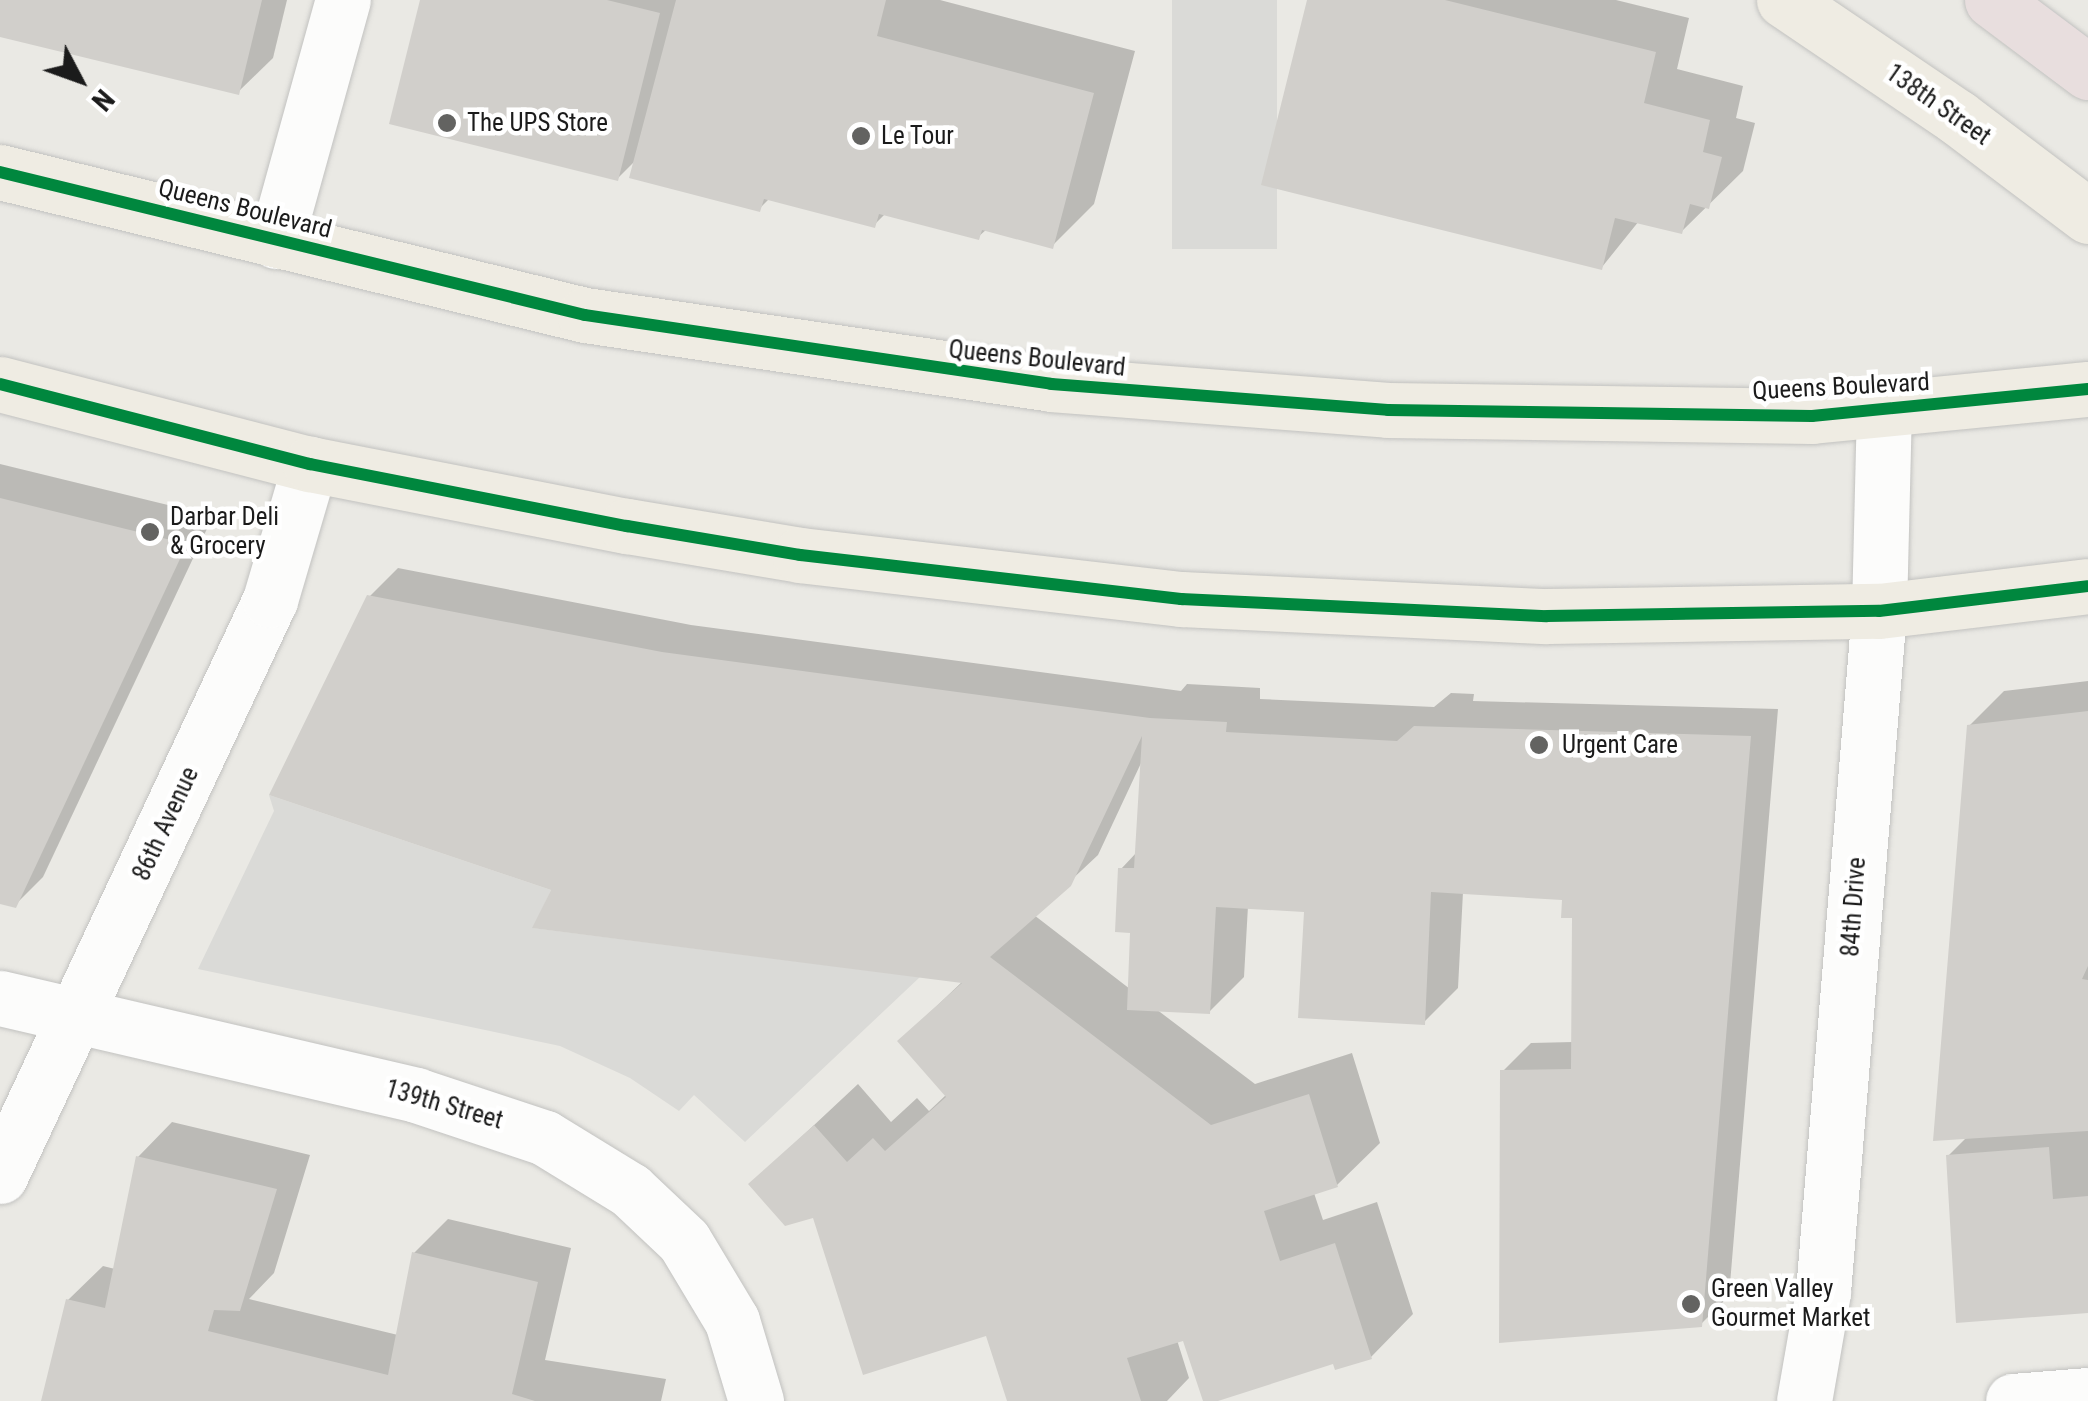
<!DOCTYPE html>
<html>
<head>
<meta charset="utf-8">
<style>
  body { margin:0 }
  #map { position:relative; width:2088px; height:1401px; overflow:hidden; background:#eae9e4; font-family:"Roboto Condensed",sans-serif }
  div>[style] { position:absolute }
  .parking>* { inset:0; background:#dadad7; transform-origin:0 0 }
  .shadow>* { inset:0; background:#0003 }
  .building>* { inset:0; background:#d1cfcb }
  .roads { filter:drop-shadow(0 0 2px #c2c2c0) drop-shadow(0 0 2px #c2c2c0) }
  .minor>* { height:55px; margin:-27.5px; padding:0 27.5px; transform-origin:27.5px; border-radius:27.5px; background:#fcfcfb }
  .major>* { height:55px; margin:-27.5px; padding:0 27.5px; transform-origin:27.5px; border-radius:27.5px; background:#efece3 }
  .highway>* { height:55px; margin:-27.5px; padding:0 27.5px; transform-origin:27.5px; border-radius:27.5px; background:#e8dede }
  .cycleway>* { height:12px; margin:-6px; padding:0 6px; transform-origin:6px; border-radius:6px; background:#00873e }
  .dots>* { width:28px; height:28px; translate:-50% -50%; box-sizing:border-box; border:5px solid #fff; border-radius:50% }
  span { translate:-50% -50%; white-space:nowrap; text-align:center; line-height:1.15; -webkit-text-stroke:9px #fff; paint-order:stroke }
  .street-label { font-size:25px; color:#1b1b1b }
  .poi-label { font-size:25px; color:#1b1b1b }
  .left { translate:0 -50%; text-align:left }
  .north { position:absolute; left:30px; top:30px; width:100px; height:100px; -webkit-text-stroke:8px #fff; paint-order:stroke; rotate:131deg; font-size:28px; font-weight:700; line-height:40px; text-align:center; color:#1b1b1b }
  .north::after { content:''; display:block; margin:auto; width:35px; height:45px; background:#1b1b1b; clip-path:polygon(50% 0,100% 100%,50% 72%,0 100%) }
</style>
</head>
<body>
<div id="map">
  <div class="parking">
    <div style="left:1172px;top:0;width:105px;height:249px"></div>
    <div style="clip-path:polygon(269px 795px,551px 890px,533px 928px,920px 977px,745px 1142px,694px 1095px,679px 1111px,630px 1078px,560px 1046px,198px 969px,274px 811px)"></div>
  </div>
  <div class="shadow">
    <div style="clip-path:polygon(0 0,287px 0,273px 58px,238px 92px,0 34px)"></div>
    <div style="clip-path:polygon(423px 0,940px 0,1135px 51px,1094px 204px,1052px 246px,987px 229px,978px 237px,886px 213px,874px 225px,770px 198px,759px 209px,636px 160px,617px 179px)"></div>
    <div style="clip-path:polygon(1309px 0,1616px 0,1689px 18px,1677px 69px,1743px 86px,1736px 118px,1755px 123px,1743px 171px,1682px 231px,1639px 221px,1602px 267px)"></div>
    <div style="clip-path:polygon(0 464px,213px 516px,43px 877px,15px 905px,0 901px)"></div>
    <div style="clip-path:polygon(evenodd,398px 568px,691px 625px,1181px 691px,1187px 684px,1260px 688px,1260px 699px,1434px 707px,1451px 693px,1474px 694px,1473px 701px,1778px 709px,1729px 1296px,1701px 1324px,1503px 1071px,1531px 1043px,1573px 1042px,1574px 915px,1564px 898px,1463px 892px,1458px 988px,1424px 1022px,1306px 910px,1248px 906px,1244px 977px,1209px 1012px,1156px 1009px,1255px 1084px,1352px 1053px,1380px 1143px,1337px 1185px,1314px 1193px,1323px 1220px,1377px 1202px,1413px 1314px,1371px 1357px,1335px 1361px,1209px 1401px,1185px 1338px,1177px 1340px,1189px 1378px,1167px 1401px,1009px 1401px,987px 1333px,815px 1215px,751px 1184px,858px 1084px,891px 1122px,917px 1098px,929px 1111px,947px 1094px,900px 1041px,963px 981px,554px 889px,369px 597px,398px 568px,1142px 761px,1137px 852px,1121px 869px,1133px 930px,1130px 989px,1034px 915px,1098px 855px,1142px 761px)"></div>
    <div style="clip-path:polygon(2088px 681px,2088px 1311px,1948px 1156px,1968px 1136px,1969px 726px,2004px 691px)"></div>
    <div style="clip-path:polygon(172px 1122px,310px 1155px,274px 1273px,249px 1299px,398px 1335px,414px 1253px,448px 1219px,571px 1248px,545px 1360px,666px 1379px,661px 1401px,44px 1401px,68px 1300px,103px 1266px,115px 1269px,138px 1157px)"></div>
  </div>
  <div class="building">
    <div style="clip-path:polygon(0 0,262px 0,239px 95px,0 37px)"></div>
    <div style="clip-path:polygon(420px 0,607px 0,660px 13px,618px 181px,389px 124px)"></div>
    <div style="clip-path:polygon(676px 0,886px 0,877px 36px,1094px 93px,1053px 249px,982px 230px,979px 240px,879px 214px,875px 228px,764px 199px,760px 212px,629px 178px)"></div>
    <div style="clip-path:polygon(1307px 0,1445px 0,1656px 52px,1644px 103px,1710px 120px,1703px 152px,1722px 157px,1709px 209px,1690px 204px,1682px 234px,1615px 218px,1602px 270px,1261px 185px)"></div>
    <div style="clip-path:polygon(0 498px,187px 544px,16px 908px,0 904px)"></div>
    <div style="clip-path:polygon(367px 595px,662px 652px,1150px 718px,1227px 722px,1226px 732px,1397px 741px,1414px 726px,1751px 736px,1702px 1327px,1499px 1343px,1500px 1070px,1571px 1069px,1572px 918px,1561px 918px,1562px 900px,1431px 892px,1425px 1025px,1298px 1018px,1304px 912px,1216px 907px,1210px 1014px,1127px 1010px,1130px 933px,1115px 932px,1118px 868px,1134px 868px,1142px 736px,1071px 886px,990px 957px,1211px 1125px,1309px 1094px,1338px 1187px,1264px 1211px,1280px 1261px,1335px 1243px,1372px 1359px,1335px 1370px,1333px 1364px,1218px 1401px,1203px 1401px,1183px 1341px,1127px 1358px,1141px 1401px,1007px 1401px,986px 1336px,863px 1375px,813px 1218px,785px 1226px,748px 1184px,814px 1125px,847px 1162px,873px 1138px,885px 1151px,946px 1097px,897px 1041px,962px 983px,532px 928px,551px 890px,269px 795px)"></div>
    <div style="clip-path:polygon(2088px 711px,2088px 966px,2082px 979px,2088px 980px,2088px 1131px,1933px 1141px,1967px 725px)"></div>
    <div style="clip-path:polygon(2049px 1147px,2053px 1199px,2088px 1196px,2088px 1313px,1956px 1323px,1946px 1155px)"></div>
    <div style="clip-path:polygon(136px 1156px,277px 1189px,240px 1311px,214px 1310px,208px 1331px,388px 1375px,412px 1252px,538px 1282px,512px 1394px,535px 1401px,41px 1401px,66px 1299px,105px 1308px)"></div>
  </div>
  <div class="roads">
    <div class="minor">
      <div style="left:276px;top:241px;width:250px;rotate:-74.5deg"></div>
      <div style="left:0;top:998px;width:427px;rotate:13.1deg"></div>
      <div style="left:416px;top:1095px;width:136px;rotate:18.4deg"></div>
      <div style="left:545px;top:1138px;width:100px;rotate:31.5deg"></div>
      <div style="left:630px;top:1190px;width:74px;rotate:43.4deg"></div>
      <div style="left:684px;top:1241px;width:93px;rotate:59deg"></div>
      <div style="left:732px;top:1321px;width:84px;rotate:73.3deg"></div>
      <div style="left:0;top:1176px;width:636px;rotate:-64.89deg"></div>
      <div style="left:270px;top:600px;width:142px;rotate:-73.6deg"></div>
      <div style="left:1804px;top:1401px;width:111px;rotate:-80.1deg"></div>
      <div style="left:1823px;top:1292px;width:683px;rotate:-85.3deg"></div>
      <div style="left:1879px;top:611px;width:200px;rotate:-88.6deg"></div>
      <div style="left:2013px;top:1401px;width:75px;rotate:-4.6deg"></div>
    </div>
    <div class="major">
      <div style="left:1784px;top:0;width:209px;rotate:34.1deg"></div>
      <div style="left:1957px;top:117px;width:164px;rotate:37.1deg"></div>
      <div style="left:0;top:172px;width:602px;rotate:13.74deg"></div>
      <div style="left:585px;top:315px;width:471px;rotate:8.4deg"></div>
      <div style="left:1051px;top:384px;width:338px;rotate:4.4deg"></div>
      <div style="left:1388px;top:410px;width:424px;rotate:0.8deg"></div>
      <div style="left:1812px;top:416px;width:277px;rotate:-5.6deg"></div>
      <div style="left:0;top:384px;width:320px;rotate:14.5deg"></div>
      <div style="left:310px;top:464px;width:323px;rotate:11.1deg"></div>
      <div style="left:627px;top:526px;width:175px;rotate:9.5deg"></div>
      <div style="left:800px;top:555px;width:384px;rotate:6.6deg"></div>
      <div style="left:1181px;top:599px;width:366px;rotate:2.7deg"></div>
      <div style="left:1547px;top:616px;width:332px;rotate:-0.9deg"></div>
      <div style="left:1879px;top:611px;width:210px;rotate:-6.8deg"></div>
    </div>
    <div class="highway">
      <div style="left:1992px;top:0;width:120px;rotate:36.9deg"></div>
    </div>
  </div>
  <div class="cycleway">
    <div style="left:0;top:172px;width:602px;rotate:13.74deg"></div>
    <div style="left:585px;top:315px;width:471px;rotate:8.4deg"></div>
    <div style="left:1051px;top:384px;width:338px;rotate:4.4deg"></div>
    <div style="left:1388px;top:410px;width:424px;rotate:0.8deg"></div>
    <div style="left:1812px;top:416px;width:277px;rotate:-5.6deg"></div>
    <div style="left:0;top:384px;width:320px;rotate:14.5deg"></div>
    <div style="left:310px;top:464px;width:323px;rotate:11.1deg"></div>
    <div style="left:627px;top:526px;width:175px;rotate:9.5deg"></div>
    <div style="left:800px;top:555px;width:384px;rotate:6.6deg"></div>
    <div style="left:1181px;top:599px;width:366px;rotate:2.7deg"></div>
    <div style="left:1547px;top:616px;width:332px;rotate:-0.9deg"></div>
    <div style="left:1879px;top:611px;width:210px;rotate:-6.8deg"></div>
  </div>
  <div class="dots">
    <div style="left:447px;top:123px;background:#636361"></div>
    <div style="left:861px;top:136px;background:#636361"></div>
    <div style="left:150px;top:532px;background:#636361"></div>
    <div style="left:1539px;top:745px;background:#636361"></div>
    <div style="left:1691px;top:1304px;background:#636361"></div>
  </div>
  <div class="street-label">
    <span style="left:1938px;top:105px;rotate:35deg">138th Street</span>
    <span style="left:245px;top:209px;rotate:14deg">Queens Boulevard</span>
    <span style="left:1037px;top:359px;rotate:6deg">Queens Boulevard</span>
    <span style="left:1841px;top:387px;rotate:-3deg">Queens Boulevard</span>
    <span style="left:166px;top:824px;rotate:-65deg">86th Avenue</span>
    <span style="left:1854px;top:907px;rotate:-86deg">84th Drive</span>
    <span style="left:444px;top:1105px;rotate:16deg">139th Street</span>
  </div>
  <div class="poi-label">
    <span class="left" style="left:467px;top:123px">The UPS Store</span>
    <span class="left" style="left:881px;top:136px">Le Tour</span>
    <span class="left" style="left:170px;top:532px">Darbar Deli<br>&amp; Grocery</span>
    <span class="left" style="left:1562px;top:745px">Urgent Care</span>
    <span class="left" style="left:1711px;top:1304px">Green Valley<br>Gourmet Market</span>
  </div>
  <div class="north">N</div>
</div>
</body>
</html>
